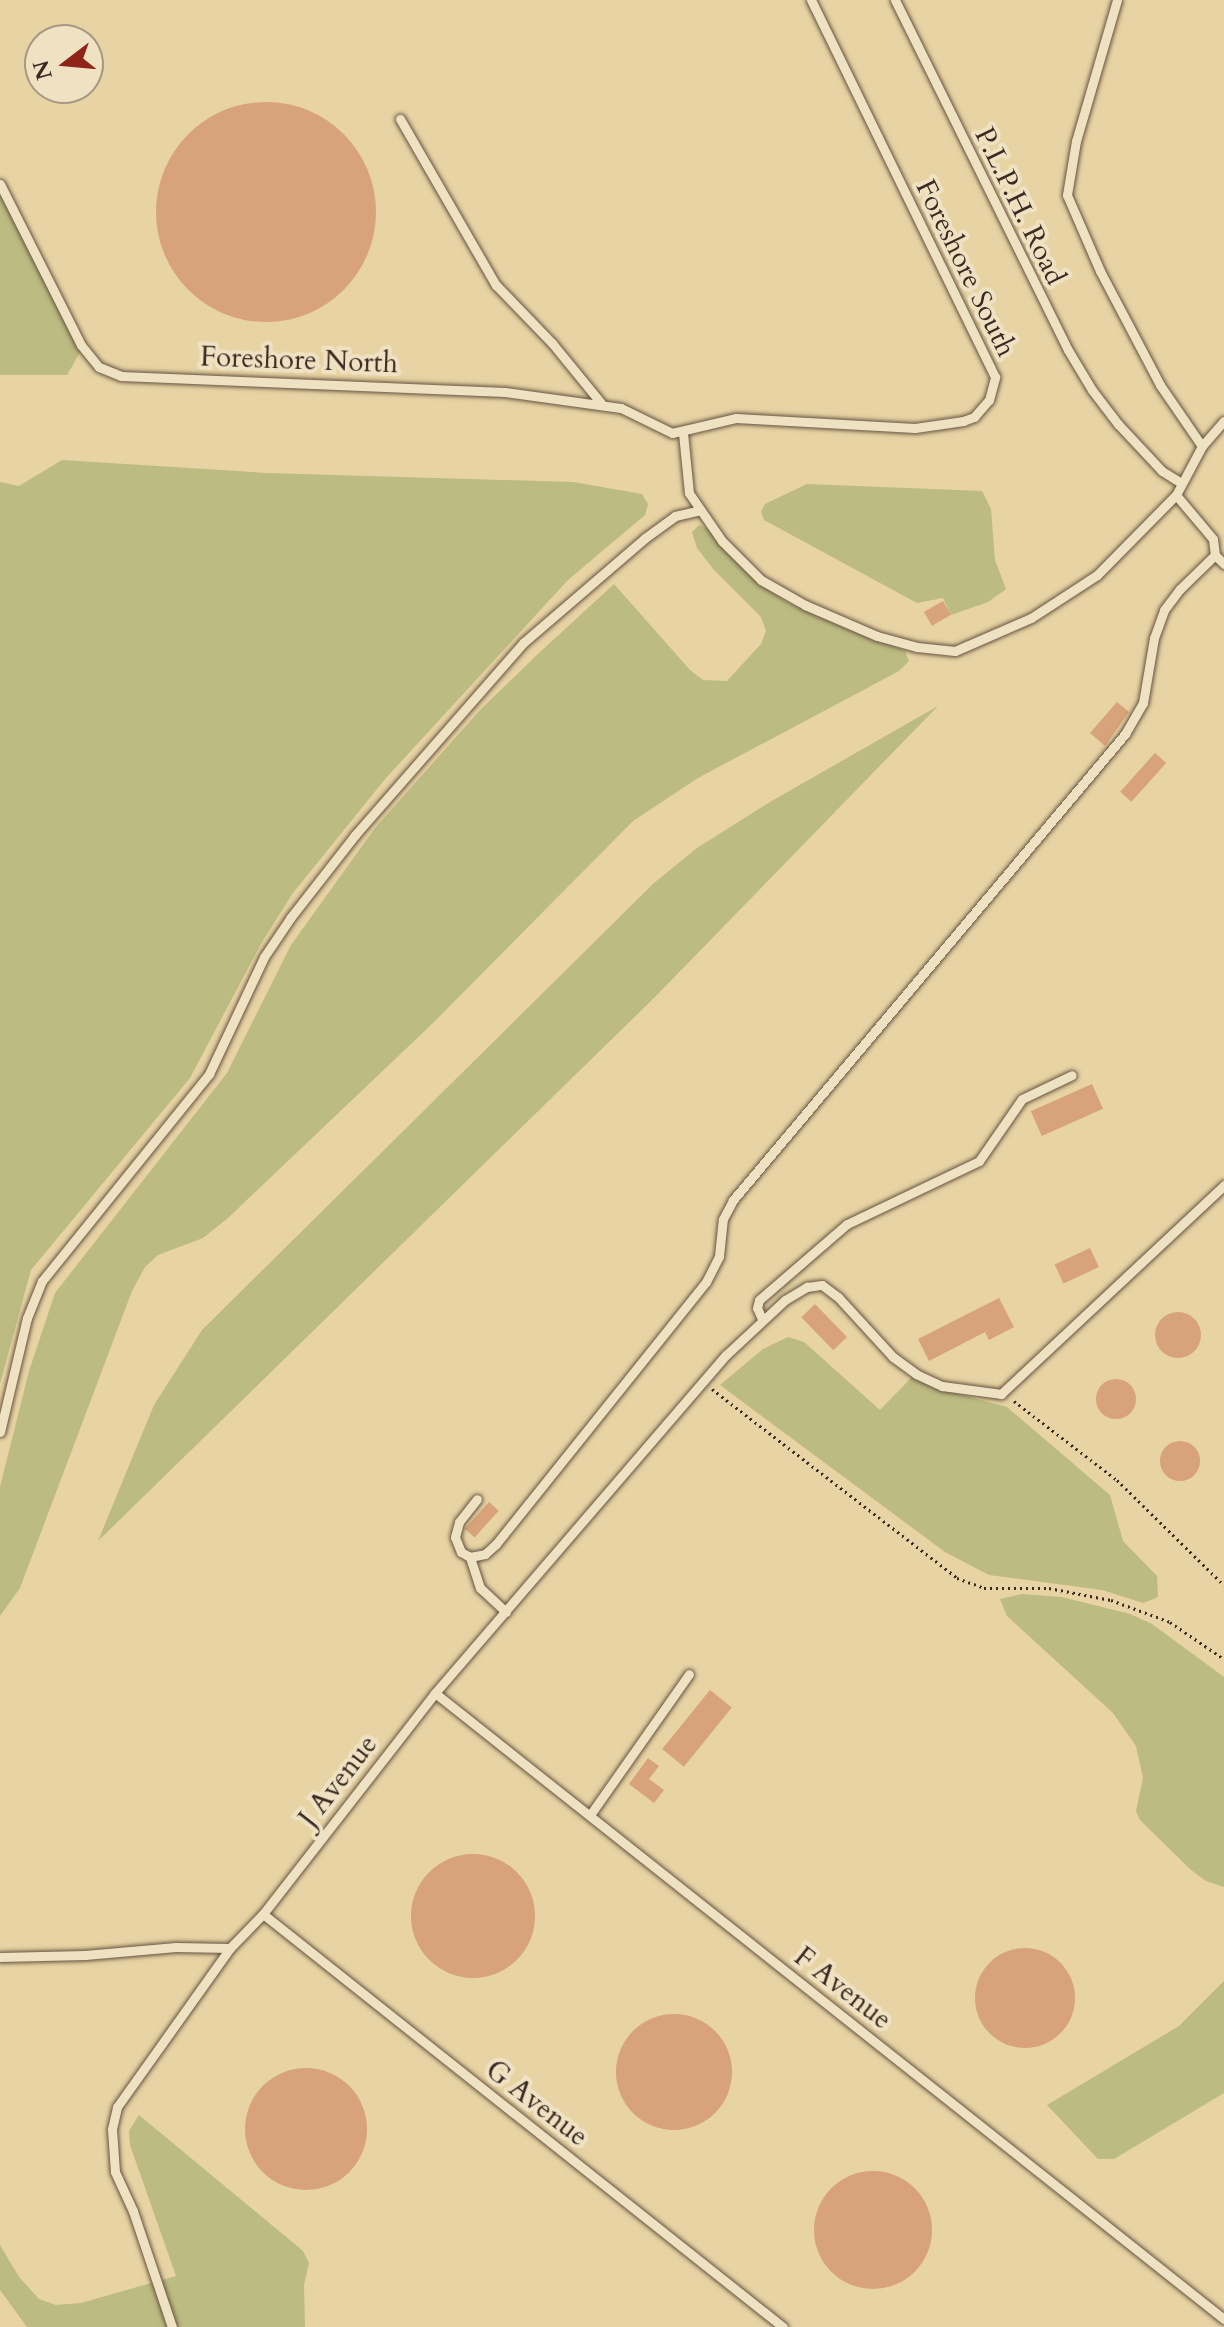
<!DOCTYPE html>
<html>
<head>
<meta charset="utf-8">
<style>
  body { margin:0 }
  #map { position:relative; width:1224px; height:2327px; overflow:hidden; background:#e7d3a3; font-family:Cardo,serif }
  div>[style] { position:absolute }
  .green>* { inset:0; background:#bcbb81 }
  .building>* { inset:0; background:#d8a27a; transform-origin:0 0 }
  .round { border-radius:50% }
  .path>* { height:3px; margin-top:-1.5px; transform-origin:0; background:repeating-linear-gradient(90deg,#3b2922 0 2px,transparent 0 6px) }
  .roads { filter:drop-shadow(0 0 2px #665442) drop-shadow(0 0 2px #665442) }
  .lane>* { height:9px; margin:-4.5px; padding:0 4.5px; transform-origin:4.5px; border-radius:4.5px; background:#efe2c3 }
  span { translate:-50% -50%; white-space:nowrap; text-align:center; line-height:1.15; -webkit-text-stroke:8px #efe2c3; paint-order:stroke }
  .street-label { font-size:28px; color:#3b2922 }
  .north { position:absolute; left:24px; top:24px; width:80px; height:80px; box-sizing:border-box; background:#efe2c3; border:2px solid #a79883; border-radius:50%; rotate:254deg; font-size:22px; font-weight:700; line-height:32px; text-align:center; color:#3b2922 }
  .north::after { content:''; display:block; margin:auto; width:28px; height:36px; background:#8f2418; clip-path:polygon(50% 0,100% 100%,50% 72%,0 100%) }
</style>
</head>
<body>
<div id="map">
  <div class="green">
    <div style="clip-path:polygon(0 186px,82px 349px,67px 375px,0 375px)"></div>
    <div style="clip-path:polygon(62px 460px,267px 473px,573px 482px,642px 494px,648px 504px,645px 515px,568px 580px,386px 778px,293px 893px,262px 942px,190px 1078px,31px 1270px,0 1384px,0 482px,19px 486px)"></div>
    <div style="clip-path:polygon(807px 484px,982px 491px,991px 509px,995px 560px,1006px 589px,988px 602px,951px 615px,943px 598px,917px 603px,764px 520px,761px 511px,765px 504px)"></div>
    <div style="clip-path:polygon(699px 525px,708px 529px,727px 553px,760px 584px,788px 603px,905px 651px,909px 661px,899px 671px,698px 778px,633px 821px,433px 1023px,228px 1218px,203px 1238px,158px 1255px,145px 1267px,132px 1291px,20px 1588px,0 1616px,0 1487px,29px 1371px,55px 1293px,227px 1073px,291px 945px,375px 828px,481px 709px,539px 653px,614px 584px,690px 670px,703px 680px,727px 681px,761px 644px,766px 631px,761px 617px,714px 570px,697px 548px,692px 532px)"></div>
    <div style="clip-path:polygon(938px 706px,655px 997px,98px 1541px,154px 1405px,202px 1330px,654px 883px,697px 848px,770px 802px)"></div>
    <div style="clip-path:polygon(788px 1337px,804px 1342px,880px 1410px,913px 1376px,940px 1389px,1007px 1407px,1110px 1495px,1123px 1541px,1157px 1576px,1158px 1597px,1143px 1603px,1102px 1590px,989px 1575px,945px 1552px,720px 1385px,763px 1349px)"></div>
    <div style="clip-path:polygon(1022px 1594px,1062px 1597px,1130px 1614px,1152px 1624px,1224px 1677px,1224px 1887px,1206px 1881px,1191px 1870px,1140px 1820px,1136px 1811px,1143px 1778px,1136px 1746px,1113px 1713px,1007px 1616px,1000px 1599px)"></div>
    <div style="clip-path:polygon(1224px 1981px,1224px 2093px,1114px 2159px,1098px 2159px,1047px 2105px,1179px 2026px)"></div>
    <div style="clip-path:polygon(139px 2115px,303px 2251px,309px 2263px,304px 2285px,305px 2327px,27px 2327px,0 2290px,0 2245px,19px 2277px,39px 2299px,56px 2305px,81px 2303px,176px 2276px,130px 2145px,129px 2131px)"></div>
  </div>
  <div class="building">
    <div class="round" style="left:156px;top:102px;width:220px;height:220px"></div>
    <div style="left:943px;top:601px;width:16px;height:22px;rotate:60deg"></div>
    <div style="clip-path:polygon(1117px 702px,1129px 712px,1105px 746px,1090px 733px)"></div>
    <div style="left:1155px;top:753px;width:15px;height:52px;rotate:42deg"></div>
    <div style="left:1092px;top:1084px;width:27px;height:67px;rotate:66deg"></div>
    <div style="left:1090px;top:1248px;width:21px;height:39px;rotate:65deg"></div>
    <div style="clip-path:polygon(999px 1298px,1014px 1327px,989px 1340px,985px 1332px,929px 1361px,918px 1339px)"></div>
    <div style="left:815px;top:1304px;width:46px;height:19px;rotate:46deg"></div>
    <div class="round" style="left:1155px;top:1312px;width:46px;height:46px"></div>
    <div class="round" style="left:1096px;top:1379px;width:40px;height:40px"></div>
    <div class="round" style="left:1160px;top:1441px;width:40px;height:40px"></div>
    <div style="left:489px;top:1502px;width:13px;height:36px;rotate:42deg"></div>
    <div style="left:710px;top:1690px;width:28px;height:76px;rotate:39deg"></div>
    <div style="clip-path:polygon(648px 1758px,659px 1766px,649px 1779px,664px 1790px,654px 1803px,629px 1784px)"></div>
    <div class="round" style="left:411px;top:1854px;width:124px;height:124px"></div>
    <div class="round" style="left:975px;top:1948px;width:100px;height:100px"></div>
    <div class="round" style="left:616px;top:2014px;width:116px;height:116px"></div>
    <div class="round" style="left:245px;top:2068px;width:122px;height:122px"></div>
    <div class="round" style="left:814px;top:2171px;width:118px;height:118px"></div>
  </div>
  <div class="path">
    <div style="left:712px;top:1389px;width:309px;rotate:37.6deg"></div>
    <div style="left:957px;top:1578px;width:29px;rotate:20deg"></div>
    <div style="left:984px;top:1588px;width:65px"></div>
    <div style="left:1049px;top:1588px;width:63px;rotate:11deg"></div>
    <div style="left:1111px;top:1600px;width:63px;rotate:20.4deg"></div>
    <div style="left:1170px;top:1622px;width:65px;rotate:34.4deg"></div>
    <div style="left:1014px;top:1401px;width:130px;rotate:37.5deg"></div>
    <div style="left:1117px;top:1480px;width:150px;rotate:44.5deg"></div>
  </div>
  <div class="roads">
    <div class="lane">
      <div style="left:895px;top:0;width:390px;rotate:63.7deg"></div>
      <div style="left:1068px;top:350px;width:47px;rotate:59deg"></div>
      <div style="left:1092px;top:390px;width:43px;rotate:52.6deg"></div>
      <div style="left:1118px;top:424px;width:64px;rotate:46.9deg"></div>
      <div style="left:1162px;top:471px;width:22px;rotate:32deg"></div>
      <div style="left:1117px;top:0;width:147px;rotate:106.2deg"></div>
      <div style="left:1076px;top:141px;width:55px;rotate:99.5deg"></div>
      <div style="left:1067px;top:195px;width:83px;rotate:66.5deg"></div>
      <div style="left:1100px;top:271px;width:129px;rotate:62.2deg"></div>
      <div style="left:1160px;top:385px;width:74px;rotate:55.5deg"></div>
      <div style="left:400px;top:119px;width:192px;rotate:60deg"></div>
      <div style="left:496px;top:285px;width:81px;rotate:46deg"></div>
      <div style="left:552px;top:343px;width:77px;rotate:50.8deg"></div>
      <div style="left:0;top:184px;width:180px;rotate:63.3deg"></div>
      <div style="left:81px;top:345px;width:28px;rotate:51deg"></div>
      <div style="left:99px;top:367px;width:24px;rotate:22deg"></div>
      <div style="left:121px;top:376px;width:384px;rotate:2.4deg"></div>
      <div style="left:505px;top:392px;width:117px;rotate:7.9deg"></div>
      <div style="left:621px;top:408px;width:57px;rotate:26.1deg"></div>
      <div style="left:672px;top:433px;width:66px;rotate:-13.2deg"></div>
      <div style="left:736px;top:418px;width:179px;rotate:3.2deg"></div>
      <div style="left:915px;top:428px;width:49px;rotate:-8.3deg"></div>
      <div style="left:963px;top:421px;width:12px;rotate:-20deg"></div>
      <div style="left:974px;top:417px;width:23px;rotate:-49deg"></div>
      <div style="left:989px;top:400px;width:24px;rotate:-75deg"></div>
      <div style="left:995px;top:377px;width:420px;rotate:-116deg"></div>
      <div style="left:683px;top:433px;width:60px;rotate:84.3deg"></div>
      <div style="left:689px;top:493px;width:58px;rotate:55.5deg"></div>
      <div style="left:722px;top:541px;width:55px;rotate:45deg"></div>
      <div style="left:761px;top:580px;width:51px;rotate:29.6deg"></div>
      <div style="left:805px;top:605px;width:78px;rotate:23.3deg"></div>
      <div style="left:877px;top:636px;width:41px;rotate:15.4deg"></div>
      <div style="left:917px;top:647px;width:38px;rotate:6deg"></div>
      <div style="left:955px;top:651px;width:83px;rotate:-23.5deg"></div>
      <div style="left:1031px;top:618px;width:79px;rotate:-33.1deg"></div>
      <div style="left:1097px;top:575px;width:112px;rotate:-45.4deg"></div>
      <div style="left:1176px;top:495px;width:55px;rotate:-62deg"></div>
      <div style="left:1202px;top:446px;width:33px;rotate:-49deg"></div>
      <div style="left:1176px;top:495px;width:57px;rotate:49.9deg"></div>
      <div style="left:1213px;top:539px;width:16px;rotate:83deg"></div>
      <div style="left:1215px;top:555px;width:13px;rotate:45deg"></div>
      <div style="left:762px;top:1319px;width:12px;rotate:-114deg"></div>
      <div style="left:757px;top:1308px;width:8px;rotate:-76deg"></div>
      <div style="left:759px;top:1300px;width:116px;rotate:-40.8deg"></div>
      <div style="left:847px;top:1224px;width:146px;rotate:-25.5deg"></div>
      <div style="left:979px;top:1161px;width:75px;rotate:-55.3deg"></div>
      <div style="left:1022px;top:1099px;width:55px;rotate:-25.6deg"></div>
      <div style="left:0;top:1432px;width:117px;rotate:-76.7deg"></div>
      <div style="left:27px;top:1318px;width:40px;rotate:-68deg"></div>
      <div style="left:42px;top:1281px;width:266px;rotate:-51.1deg"></div>
      <div style="left:209px;top:1074px;width:129px;rotate:-64.8deg"></div>
      <div style="left:264px;top:957px;width:48px;rotate:-56deg"></div>
      <div style="left:291px;top:917px;width:104px;rotate:-52deg"></div>
      <div style="left:355px;top:835px;width:255px;rotate:-48.8deg"></div>
      <div style="left:523px;top:643px;width:161px;rotate:-40.7deg"></div>
      <div style="left:645px;top:538px;width:37px;rotate:-36deg"></div>
      <div style="left:675px;top:516px;width:26px;rotate:-13deg"></div>
      <div style="left:470px;top:1557px;width:10px;rotate:-151deg"></div>
      <div style="left:461px;top:1552px;width:16px;rotate:-112deg"></div>
      <div style="left:455px;top:1537px;width:16px;rotate:-75deg"></div>
      <div style="left:459px;top:1522px;width:29px;rotate:-52deg"></div>
      <div style="left:506px;top:1612px;width:35px;rotate:-137deg"></div>
      <div style="left:480px;top:1588px;width:33px;rotate:-108deg"></div>
      <div style="left:470px;top:1557px;width:15px;rotate:-11deg"></div>
      <div style="left:485px;top:1554px;width:15px;rotate:-42deg"></div>
      <div style="left:496px;top:1544px;width:336px;rotate:-51.3deg"></div>
      <div style="left:706px;top:1282px;width:29px;rotate:-63deg"></div>
      <div style="left:719px;top:1256px;width:37px;rotate:-84deg"></div>
      <div style="left:723px;top:1219px;width:21px;rotate:-62deg"></div>
      <div style="left:733px;top:1200px;width:609px;rotate:-49.93deg"></div>
      <div style="left:1125px;top:734px;width:36px;rotate:-60deg"></div>
      <div style="left:1143px;top:703px;width:66px;rotate:-80.4deg"></div>
      <div style="left:1154px;top:638px;width:30px;rotate:-70deg"></div>
      <div style="left:1164px;top:610px;width:26px;rotate:-53deg"></div>
      <div style="left:1180px;top:589px;width:49px;rotate:-44.2deg"></div>
      <div style="left:435px;top:1693px;width:1007px;rotate:38.43deg"></div>
      <div style="left:590px;top:1815px;width:172px;rotate:-54.9deg"></div>
      <div style="left:263px;top:1914px;width:664px;rotate:38.46deg"></div>
      <div style="left:0;top:1957px;width:85px;rotate:-1.3deg"></div>
      <div style="left:85px;top:1955px;width:91px;rotate:-5deg"></div>
      <div style="left:176px;top:1947px;width:54px;rotate:1.1deg"></div>
      <div style="left:172px;top:2327px;width:122px;rotate:-108.6deg"></div>
      <div style="left:133px;top:2211px;width:43px;rotate:-114.8deg"></div>
      <div style="left:115px;top:2172px;width:43px;rotate:-94deg"></div>
      <div style="left:112px;top:2129px;width:23px;rotate:-77deg"></div>
      <div style="left:117px;top:2107px;width:195px;rotate:-54.6deg"></div>
      <div style="left:230px;top:1948px;width:47px;rotate:-45.9deg"></div>
      <div style="left:263px;top:1914px;width:280px;rotate:-52.1deg"></div>
      <div style="left:435px;top:1693px;width:446px;rotate:-49.3deg"></div>
      <div style="left:726px;top:1355px;width:81px;rotate:-43deg"></div>
      <div style="left:785px;top:1300px;width:26px;rotate:-31deg"></div>
      <div style="left:807px;top:1287px;width:15px;rotate:-8deg"></div>
      <div style="left:822px;top:1285px;width:20px;rotate:37deg"></div>
      <div style="left:838px;top:1297px;width:81px;rotate:47.5deg"></div>
      <div style="left:893px;top:1357px;width:29px;rotate:36deg"></div>
      <div style="left:916px;top:1374px;width:29px;rotate:25deg"></div>
      <div style="left:942px;top:1386px;width:60px;rotate:7.7deg"></div>
      <div style="left:1001px;top:1394px;width:306px;rotate:-43.1deg"></div>
    </div>
  </div>
  <div class="street-label">
    <span style="left:1020px;top:206px;rotate:64deg">P.L.P.H. Road</span>
    <span style="left:966px;top:268px;rotate:64deg">Foreshore South</span>
    <span style="left:299px;top:360px;rotate:2deg">Foreshore North</span>
    <span style="left:338px;top:1781px;rotate:-52deg">J Avenue</span>
    <span style="left:843px;top:1988px;rotate:38deg">F Avenue</span>
    <span style="left:537px;top:2103px;rotate:38deg">G Avenue</span>
  </div>
  <div class="north">N</div>
</div>
</body>
</html>
